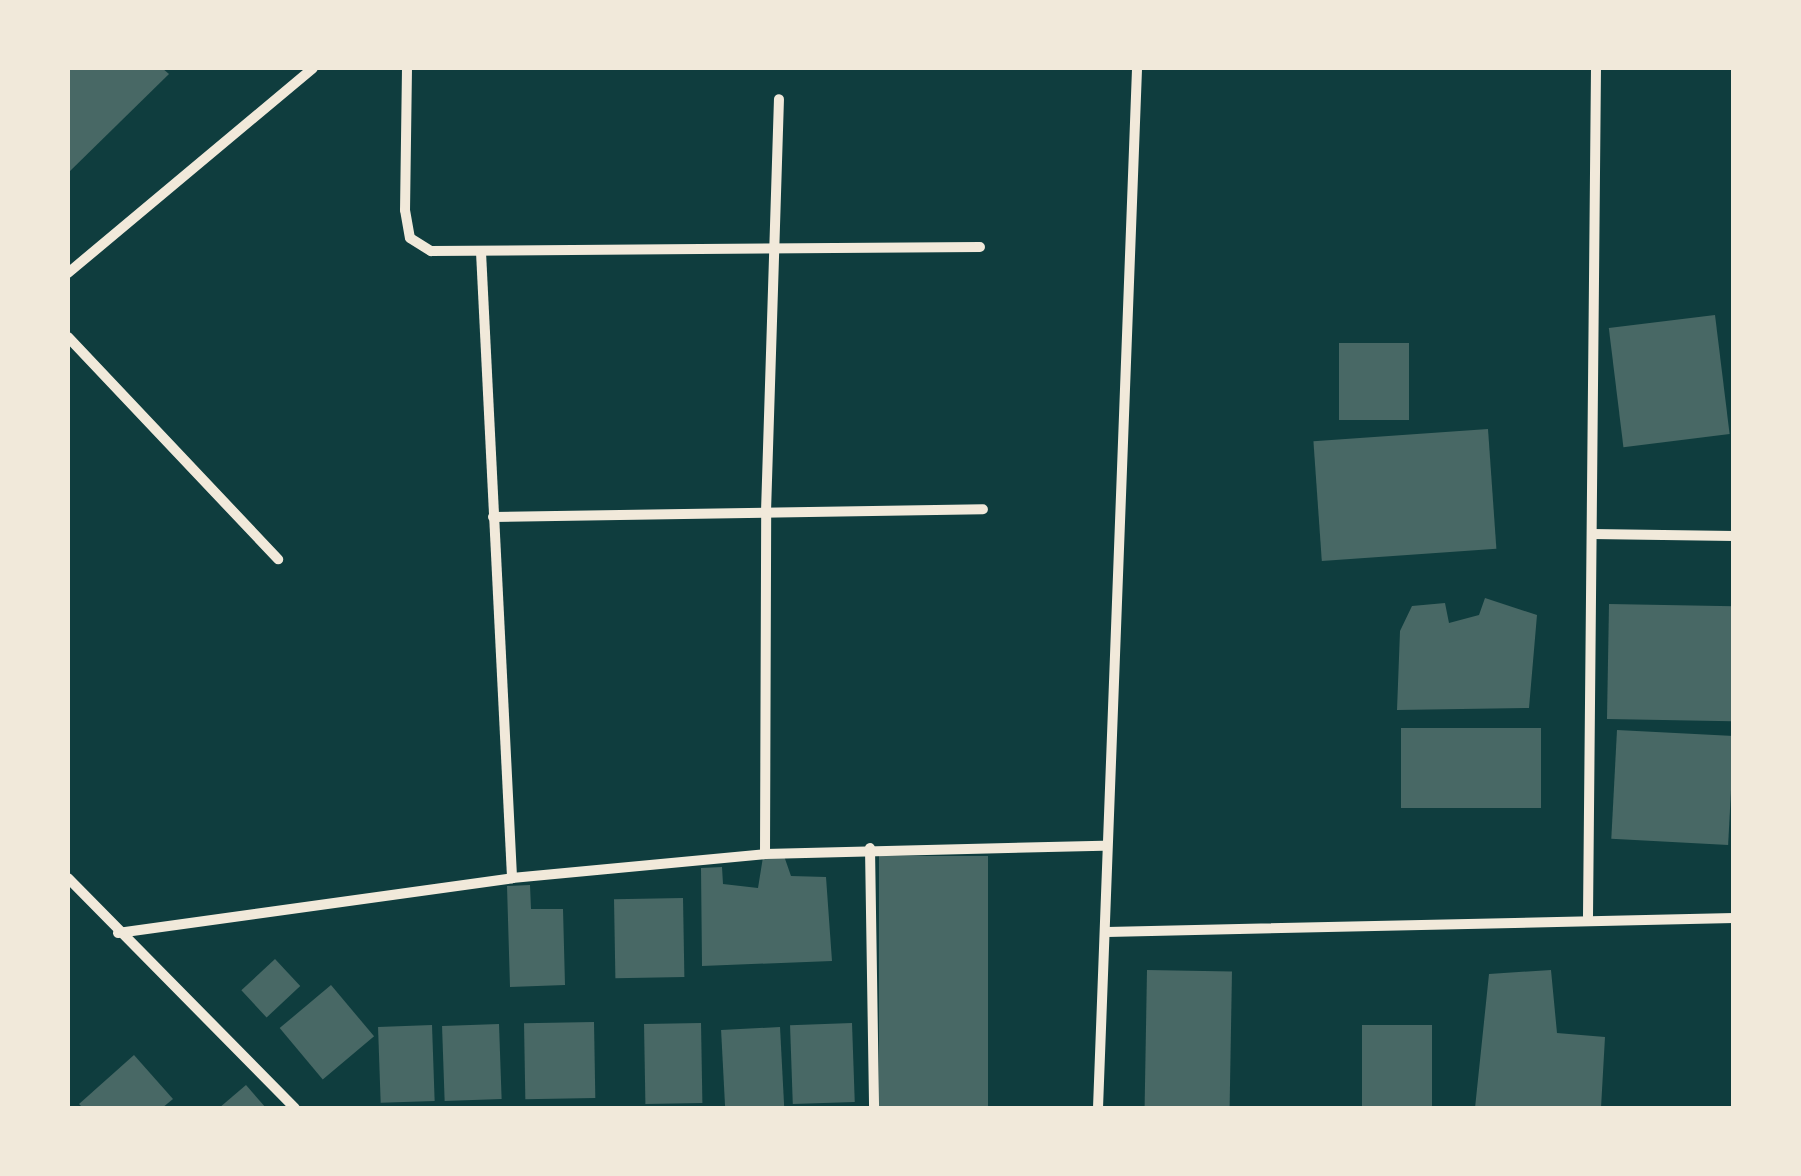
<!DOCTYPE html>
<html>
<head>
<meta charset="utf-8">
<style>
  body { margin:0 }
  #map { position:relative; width:1801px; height:1176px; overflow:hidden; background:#0f3d3e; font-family:Karla,sans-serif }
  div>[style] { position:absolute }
  .building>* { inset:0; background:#486865; transform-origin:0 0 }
  .minor>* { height:10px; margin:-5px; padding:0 5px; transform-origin:5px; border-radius:5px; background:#f1e9da }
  span { translate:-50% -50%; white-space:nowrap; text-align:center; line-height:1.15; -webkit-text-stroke:10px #f1e9da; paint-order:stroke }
  .frame { position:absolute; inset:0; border:70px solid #f1e9da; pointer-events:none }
</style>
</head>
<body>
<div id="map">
  <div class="building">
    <div style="clip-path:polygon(68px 68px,162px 68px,169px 74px,68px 173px)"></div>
    <div style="left:1715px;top:315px;width:120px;height:107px;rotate:83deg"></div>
    <div style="left:1339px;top:343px;width:70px;height:77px"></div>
    <div style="left:1488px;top:429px;width:120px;height:175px;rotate:86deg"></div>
    <div style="clip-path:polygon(1485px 598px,1537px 615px,1529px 708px,1397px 710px,1400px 631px,1412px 606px,1445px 603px,1449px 623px,1479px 615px)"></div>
    <div style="left:1609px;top:604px;width:125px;height:115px;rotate:1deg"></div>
    <div style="left:1401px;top:728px;width:140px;height:80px"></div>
    <div style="left:1617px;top:730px;width:117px;height:109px;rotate:3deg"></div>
    <div style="clip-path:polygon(783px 853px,791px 876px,826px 877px,832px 961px,702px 966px,701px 868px,722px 867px,723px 884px,758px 888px,763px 857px)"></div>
    <div style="left:988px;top:856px;width:252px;height:109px;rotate:90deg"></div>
    <div style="clip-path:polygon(530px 885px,531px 909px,563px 909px,565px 985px,510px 987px,507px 886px)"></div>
    <div style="left:683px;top:898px;width:79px;height:69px;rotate:89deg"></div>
    <div style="left:275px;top:959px;width:37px;height:46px;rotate:47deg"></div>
    <div style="left:1147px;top:970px;width:85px;height:138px;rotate:1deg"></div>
    <div style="clip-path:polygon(1551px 970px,1557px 1033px,1605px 1037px,1601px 1108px,1475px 1108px,1489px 974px)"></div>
    <div style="left:331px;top:985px;width:67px;height:67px;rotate:50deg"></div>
    <div style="left:594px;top:1022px;width:76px;height:70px;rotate:89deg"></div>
    <div style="left:701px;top:1023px;width:80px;height:57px;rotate:89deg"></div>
    <div style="left:852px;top:1023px;width:79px;height:62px;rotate:88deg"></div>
    <div style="left:499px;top:1024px;width:75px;height:57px;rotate:88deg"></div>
    <div style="left:432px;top:1025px;width:76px;height:54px;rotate:88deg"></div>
    <div style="left:1362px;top:1025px;width:70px;height:83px"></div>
    <div style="left:780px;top:1027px;width:81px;height:59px;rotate:87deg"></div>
    <div style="clip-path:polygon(134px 1055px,173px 1099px,162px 1108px,83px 1108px,79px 1104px)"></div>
    <div style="clip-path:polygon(246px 1085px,266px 1108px,219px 1108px)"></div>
  </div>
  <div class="minor">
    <div style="left:407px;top:68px;width:142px;rotate:90.8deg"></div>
    <div style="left:405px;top:210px;width:28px;rotate:80deg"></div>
    <div style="left:410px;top:238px;width:25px;rotate:32deg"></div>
    <div style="left:431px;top:251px;width:549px;rotate:-0.42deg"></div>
    <div style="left:481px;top:252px;width:627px;rotate:87.16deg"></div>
    <div style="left:68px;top:273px;width:319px;rotate:-39.9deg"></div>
    <div style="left:68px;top:337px;width:306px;rotate:46.6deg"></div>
    <div style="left:493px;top:517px;width:490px;rotate:-0.9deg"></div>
    <div style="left:1592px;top:534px;width:142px;rotate:0.8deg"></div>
    <div style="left:870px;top:848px;width:260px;rotate:89.1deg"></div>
    <div style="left:765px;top:854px;width:342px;rotate:-89.8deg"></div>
    <div style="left:766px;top:512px;width:413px;rotate:-88.2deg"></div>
    <div style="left:68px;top:878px;width:323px;rotate:45.4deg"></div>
    <div style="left:1588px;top:916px;width:848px;rotate:-89.46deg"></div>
    <div style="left:1107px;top:932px;width:627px;rotate:-1.28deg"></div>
    <div style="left:118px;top:933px;width:398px;rotate:-7.9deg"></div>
    <div style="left:512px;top:878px;width:254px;rotate:-5.4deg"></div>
    <div style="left:765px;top:854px;width:338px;rotate:-1.4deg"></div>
    <div style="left:1098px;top:1108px;width:1041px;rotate:-87.85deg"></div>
  </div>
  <div class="frame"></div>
</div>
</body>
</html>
